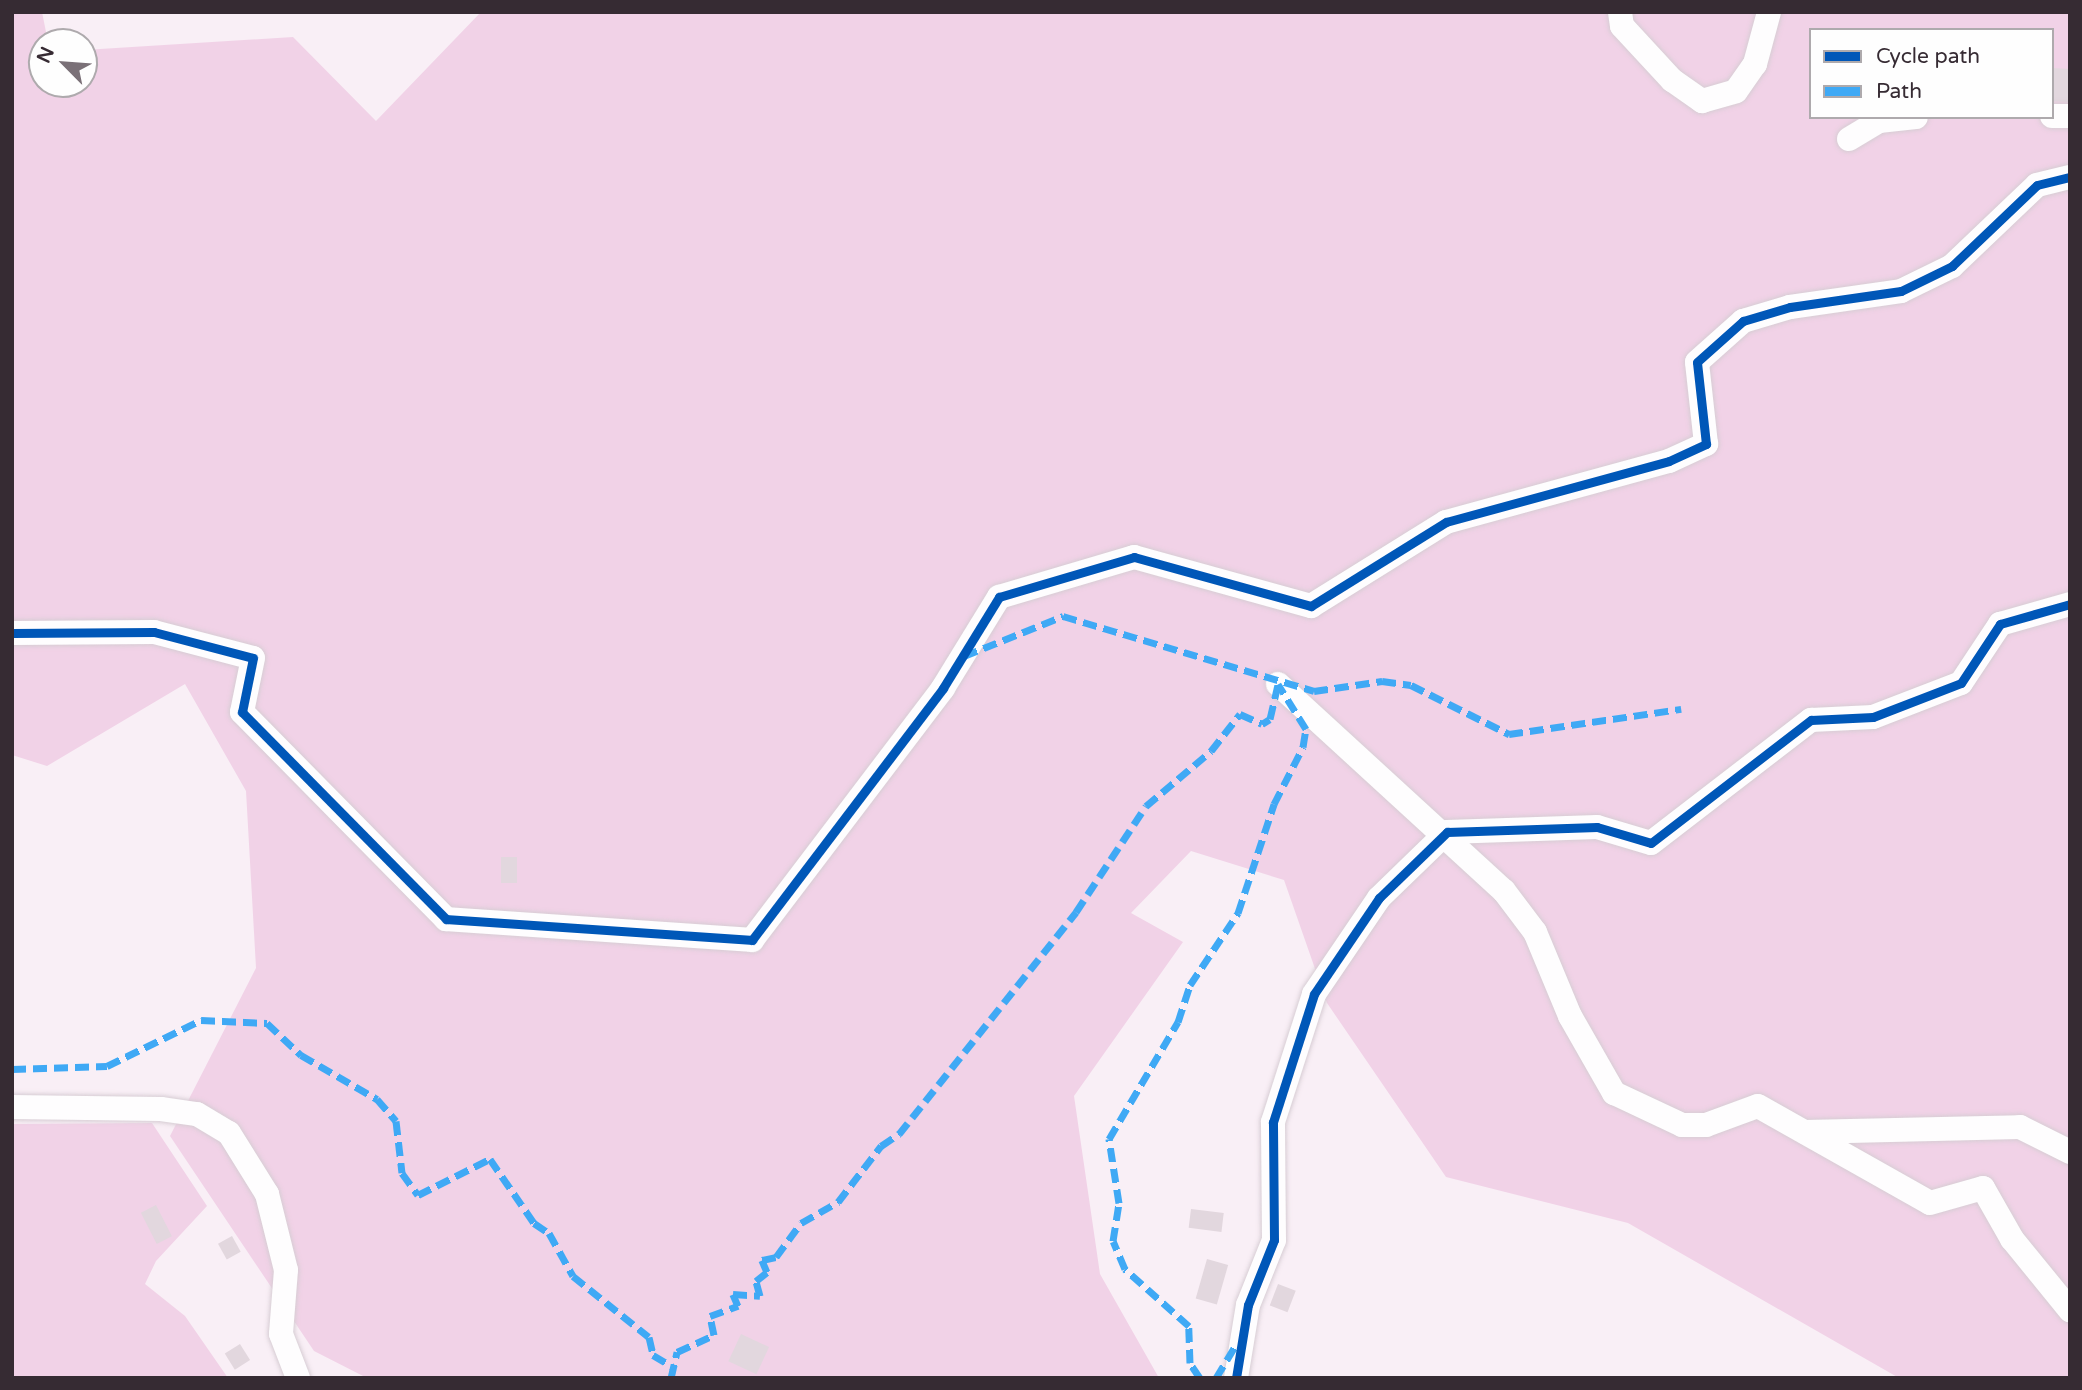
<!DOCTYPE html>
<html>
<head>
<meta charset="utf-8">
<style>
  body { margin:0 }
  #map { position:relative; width:2082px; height:1390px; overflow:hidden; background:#f9eff6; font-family:"Varela Round",sans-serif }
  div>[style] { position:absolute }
  .green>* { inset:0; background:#f1d2e7 }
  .building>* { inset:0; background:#e2d7de; transform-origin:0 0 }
  .roads { filter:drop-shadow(0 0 2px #d7cdd4) drop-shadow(0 0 2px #d7cdd4) }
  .minor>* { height:24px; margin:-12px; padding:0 12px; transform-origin:12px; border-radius:12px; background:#fefdfe }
  .quiet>* { height:7px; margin-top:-3.5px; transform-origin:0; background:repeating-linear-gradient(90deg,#3fa9f5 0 14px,transparent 0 21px) }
  .cycleway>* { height:9px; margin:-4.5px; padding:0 4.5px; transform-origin:4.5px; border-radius:4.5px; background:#0057b8 }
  span { translate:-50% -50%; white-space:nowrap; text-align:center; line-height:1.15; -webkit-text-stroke:6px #fefefe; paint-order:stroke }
  .frame { position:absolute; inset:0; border:14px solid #362b33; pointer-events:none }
  .legend { position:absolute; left:1809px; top:28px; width:245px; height:91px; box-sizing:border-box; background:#fefefe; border:2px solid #aeaaad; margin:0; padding:9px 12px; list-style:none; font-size:21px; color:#362b33 }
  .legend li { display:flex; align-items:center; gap:14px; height:35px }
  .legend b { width:35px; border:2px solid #aeaaad }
  .north { position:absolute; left:28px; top:28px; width:70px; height:70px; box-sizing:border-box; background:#fefefe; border:2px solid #aeaaad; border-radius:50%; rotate:295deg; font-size:19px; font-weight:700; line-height:28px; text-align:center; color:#362b33 }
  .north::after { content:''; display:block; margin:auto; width:24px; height:32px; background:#7a7077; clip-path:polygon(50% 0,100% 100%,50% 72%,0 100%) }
</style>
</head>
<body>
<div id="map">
  <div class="green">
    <div style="clip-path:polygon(evenodd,12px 12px,42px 12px,48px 42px,42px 42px,42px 84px,84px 84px,84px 50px,293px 37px,376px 121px,481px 12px,2070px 12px,2070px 1378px,1899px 1378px,1628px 1223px,1446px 1177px,1327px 1003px,1284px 880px,1191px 851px,1131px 913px,1183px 942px,1074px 1096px,1100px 1274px,1159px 1378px,367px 1378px,314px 1351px,170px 1136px,256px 968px,246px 791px,185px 684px,47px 766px,12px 755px,12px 12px,1811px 30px,2052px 30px,2052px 117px,1811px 117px,1811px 30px)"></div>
    <div style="clip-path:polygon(152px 1123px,207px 1206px,156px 1261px,145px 1284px,185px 1316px,228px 1378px,12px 1378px,12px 1124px)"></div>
  </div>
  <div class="building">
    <div style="left:2052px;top:68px;width:18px;height:33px;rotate:3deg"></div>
    <div style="left:501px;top:857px;width:16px;height:26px"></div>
    <div style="left:156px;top:1205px;width:35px;height:17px;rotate:63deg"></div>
    <div style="left:1191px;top:1209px;width:33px;height:19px;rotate:7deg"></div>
    <div style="left:232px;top:1236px;width:18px;height:16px;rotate:61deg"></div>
    <div style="left:1207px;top:1259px;width:22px;height:41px;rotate:16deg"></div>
    <div style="left:1278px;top:1284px;width:19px;height:23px;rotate:21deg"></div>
    <div style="left:741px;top:1334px;width:31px;height:30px;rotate:25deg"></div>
    <div style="left:240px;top:1344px;width:19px;height:18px;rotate:58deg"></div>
  </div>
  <div class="roads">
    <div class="minor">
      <div style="left:1620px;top:12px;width:14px;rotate:82deg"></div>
      <div style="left:1622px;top:26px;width:74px;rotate:47.2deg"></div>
      <div style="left:1672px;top:80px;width:37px;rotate:35deg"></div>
      <div style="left:1702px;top:101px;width:35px;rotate:-16deg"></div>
      <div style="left:1736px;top:91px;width:33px;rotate:-55deg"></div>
      <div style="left:1755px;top:64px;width:54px;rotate:-74.9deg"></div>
      <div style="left:2052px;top:116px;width:18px"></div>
      <div style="left:1849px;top:139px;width:35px;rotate:-31deg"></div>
      <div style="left:1879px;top:121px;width:37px;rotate:-6deg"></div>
      <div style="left:12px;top:633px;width:142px;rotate:-0.4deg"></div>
      <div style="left:154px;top:632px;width:102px;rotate:14.7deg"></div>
      <div style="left:253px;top:658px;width:55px;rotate:101.5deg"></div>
      <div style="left:242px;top:712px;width:291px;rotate:45.4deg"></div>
      <div style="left:446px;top:919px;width:307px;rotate:3.9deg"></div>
      <div style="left:752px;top:940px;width:316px;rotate:-52.8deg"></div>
      <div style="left:943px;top:688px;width:107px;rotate:-58.4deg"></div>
      <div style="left:999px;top:597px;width:141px;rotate:-16.5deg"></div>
      <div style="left:1134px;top:557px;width:184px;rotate:15.5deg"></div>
      <div style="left:1311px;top:606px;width:159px;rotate:-31.9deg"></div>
      <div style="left:1446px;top:522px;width:231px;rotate:-15.3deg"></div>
      <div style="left:1669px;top:461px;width:41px;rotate:-24.7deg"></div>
      <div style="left:1706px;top:444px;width:82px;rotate:-96.3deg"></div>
      <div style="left:1697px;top:362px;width:62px;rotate:-41.7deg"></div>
      <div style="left:1743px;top:321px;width:49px;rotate:-16.6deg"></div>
      <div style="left:1790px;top:307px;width:112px;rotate:-8.2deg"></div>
      <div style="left:1901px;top:291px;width:57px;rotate:-26.1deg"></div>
      <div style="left:1952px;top:266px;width:117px;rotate:-43.6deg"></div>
      <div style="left:2037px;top:185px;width:34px;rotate:-14deg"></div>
      <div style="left:1278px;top:684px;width:306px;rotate:42.5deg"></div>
      <div style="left:1504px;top:891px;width:51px;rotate:52.9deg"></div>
      <div style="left:1535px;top:932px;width:91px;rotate:67.4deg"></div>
      <div style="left:1570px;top:1016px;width:89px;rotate:60.3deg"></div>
      <div style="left:1614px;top:1093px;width:75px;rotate:25.2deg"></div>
      <div style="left:1682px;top:1125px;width:24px"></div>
      <div style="left:1706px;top:1125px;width:55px;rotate:-20.1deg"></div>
      <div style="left:1758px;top:1106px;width:197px;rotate:29.4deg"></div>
      <div style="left:1930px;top:1203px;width:55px;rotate:-15.8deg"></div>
      <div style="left:1983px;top:1188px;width:59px;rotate:60.4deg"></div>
      <div style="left:2012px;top:1239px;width:92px;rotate:50.8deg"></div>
      <div style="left:12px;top:1107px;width:149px;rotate:0.8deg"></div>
      <div style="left:161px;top:1109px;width:36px;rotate:8deg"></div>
      <div style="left:197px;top:1114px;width:37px;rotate:31deg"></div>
      <div style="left:229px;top:1133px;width:72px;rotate:58.1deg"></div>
      <div style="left:267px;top:1194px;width:78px;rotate:76deg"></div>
      <div style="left:286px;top:1270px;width:64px;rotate:94.5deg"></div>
      <div style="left:281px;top:1334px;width:47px;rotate:68.9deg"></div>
      <div style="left:1805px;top:1132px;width:215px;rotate:-1.3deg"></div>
      <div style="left:2020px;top:1127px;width:56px;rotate:26.6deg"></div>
      <div style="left:1236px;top:1378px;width:74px;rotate:-80.7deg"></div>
      <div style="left:1248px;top:1305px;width:70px;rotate:-68.2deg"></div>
      <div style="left:1274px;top:1240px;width:118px;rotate:-90.5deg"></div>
      <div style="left:1273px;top:1122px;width:134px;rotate:-72.2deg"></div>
      <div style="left:1314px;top:994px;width:116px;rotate:-55.9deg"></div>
      <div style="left:1379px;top:898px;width:95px;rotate:-44.1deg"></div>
      <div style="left:1447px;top:832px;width:150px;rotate:-1.9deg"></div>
      <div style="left:1597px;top:827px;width:56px;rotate:16.5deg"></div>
      <div style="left:1651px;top:843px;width:202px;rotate:-37.6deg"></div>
      <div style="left:1811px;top:720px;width:62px;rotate:-2.8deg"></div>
      <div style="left:1873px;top:717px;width:94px;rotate:-21.1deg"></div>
      <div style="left:1961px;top:683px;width:71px;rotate:-56.5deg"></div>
      <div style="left:2000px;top:624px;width:73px;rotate:-15.9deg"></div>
    </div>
  </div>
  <div class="quiet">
    <div style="left:964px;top:656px;width:107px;rotate:-22deg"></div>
    <div style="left:1063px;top:616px;width:262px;rotate:16.6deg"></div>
    <div style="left:1314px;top:691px;width:69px;rotate:-8.4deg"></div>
    <div style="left:1382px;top:681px;width:29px;rotate:8deg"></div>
    <div style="left:1411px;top:685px;width:110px;rotate:26.6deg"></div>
    <div style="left:1509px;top:734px;width:174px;rotate:-8.3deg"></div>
    <div style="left:12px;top:1069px;width:95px;rotate:-1.8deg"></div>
    <div style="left:107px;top:1066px;width:105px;rotate:-26.1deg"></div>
    <div style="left:201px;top:1020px;width:66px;rotate:2.6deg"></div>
    <div style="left:267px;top:1023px;width:47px;rotate:43.3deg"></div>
    <div style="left:301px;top:1055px;width:88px;rotate:30.1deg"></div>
    <div style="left:377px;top:1099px;width:29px;rotate:49deg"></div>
    <div style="left:396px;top:1121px;width:52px;rotate:83.4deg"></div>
    <div style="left:402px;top:1173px;width:27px;rotate:54deg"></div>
    <div style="left:418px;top:1195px;width:80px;rotate:-26.6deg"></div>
    <div style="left:490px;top:1159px;width:78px;rotate:55.5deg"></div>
    <div style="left:534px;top:1223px;width:18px;rotate:34deg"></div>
    <div style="left:549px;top:1233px;width:49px;rotate:60.8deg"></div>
    <div style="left:573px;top:1276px;width:97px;rotate:38.8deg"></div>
    <div style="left:649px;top:1337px;width:18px;rotate:77deg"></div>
    <div style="left:653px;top:1355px;width:23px;rotate:31deg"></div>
    <div style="left:671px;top:1378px;width:27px;rotate:-77deg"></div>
    <div style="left:677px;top:1352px;width:41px;rotate:-24.7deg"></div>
    <div style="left:714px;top:1335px;width:19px;rotate:-102deg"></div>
    <div style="left:710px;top:1316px;width:30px;rotate:-20deg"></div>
    <div style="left:738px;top:1306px;width:13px;rotate:-113deg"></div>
    <div style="left:733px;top:1294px;width:27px;rotate:4deg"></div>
    <div style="left:760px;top:1296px;width:16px;rotate:-105deg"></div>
    <div style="left:756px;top:1281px;width:14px;rotate:-39deg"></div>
    <div style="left:767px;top:1272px;width:13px;rotate:-113deg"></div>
    <div style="left:762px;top:1260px;width:14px;rotate:-12deg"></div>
    <div style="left:776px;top:1257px;width:42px;rotate:-53.7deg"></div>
    <div style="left:801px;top:1223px;width:43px;rotate:-29.6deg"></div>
    <div style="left:838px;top:1202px;width:71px;rotate:-52.5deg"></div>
    <div style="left:881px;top:1146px;width:22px;rotate:-34deg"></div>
    <div style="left:899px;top:1134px;width:284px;rotate:-51.4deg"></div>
    <div style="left:1076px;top:912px;width:127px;rotate:-56.6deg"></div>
    <div style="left:1146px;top:806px;width:85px;rotate:-40.2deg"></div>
    <div style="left:1211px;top:751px;width:47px;rotate:-51.9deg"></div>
    <div style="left:1240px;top:714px;width:24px;rotate:24deg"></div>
    <div style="left:1262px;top:724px;width:9px;rotate:-32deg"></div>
    <div style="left:1270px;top:719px;width:36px;rotate:-77deg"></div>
    <div style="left:1200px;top:1378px;width:18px;rotate:-124deg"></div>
    <div style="left:1190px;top:1363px;width:37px;rotate:-92deg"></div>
    <div style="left:1189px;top:1326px;width:86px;rotate:-138.3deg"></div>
    <div style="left:1125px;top:1269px;width:30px;rotate:-113deg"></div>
    <div style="left:1113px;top:1241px;width:38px;rotate:-81deg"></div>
    <div style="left:1119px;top:1203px;width:65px;rotate:-98.9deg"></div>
    <div style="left:1109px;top:1139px;width:136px;rotate:-59.5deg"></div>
    <div style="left:1178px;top:1022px;width:39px;rotate:-72deg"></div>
    <div style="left:1190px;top:985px;width:87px;rotate:-56.3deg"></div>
    <div style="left:1238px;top:913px;width:115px;rotate:-71.7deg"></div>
    <div style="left:1274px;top:804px;width:64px;rotate:-63deg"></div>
    <div style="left:1303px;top:747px;width:18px;rotate:-81deg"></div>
    <div style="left:1306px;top:729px;width:53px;rotate:-121.9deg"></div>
    <div style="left:1216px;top:1378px;width:39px;rotate:-59deg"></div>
  </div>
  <div class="cycleway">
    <div style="left:12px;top:633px;width:142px;rotate:-0.4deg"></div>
    <div style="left:154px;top:632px;width:102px;rotate:14.7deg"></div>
    <div style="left:253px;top:658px;width:55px;rotate:101.5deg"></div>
    <div style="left:242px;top:712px;width:291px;rotate:45.4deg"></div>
    <div style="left:446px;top:919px;width:307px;rotate:3.9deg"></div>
    <div style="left:752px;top:940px;width:316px;rotate:-52.8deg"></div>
    <div style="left:943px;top:688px;width:107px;rotate:-58.4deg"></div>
    <div style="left:999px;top:597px;width:141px;rotate:-16.5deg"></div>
    <div style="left:1134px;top:557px;width:184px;rotate:15.5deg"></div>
    <div style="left:1311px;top:606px;width:159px;rotate:-31.9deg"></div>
    <div style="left:1446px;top:522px;width:231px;rotate:-15.3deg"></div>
    <div style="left:1669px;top:461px;width:41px;rotate:-24.7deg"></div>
    <div style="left:1706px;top:444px;width:82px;rotate:-96.3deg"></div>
    <div style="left:1697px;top:362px;width:62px;rotate:-41.7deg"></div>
    <div style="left:1743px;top:321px;width:49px;rotate:-16.6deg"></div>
    <div style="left:1790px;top:307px;width:112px;rotate:-8.2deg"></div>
    <div style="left:1901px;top:291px;width:57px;rotate:-26.1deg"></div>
    <div style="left:1952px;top:266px;width:117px;rotate:-43.6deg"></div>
    <div style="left:2037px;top:185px;width:34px;rotate:-14deg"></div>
    <div style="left:1236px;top:1378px;width:74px;rotate:-80.7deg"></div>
    <div style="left:1248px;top:1305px;width:70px;rotate:-68.2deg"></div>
    <div style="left:1274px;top:1240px;width:118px;rotate:-90.5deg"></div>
    <div style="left:1273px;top:1122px;width:134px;rotate:-72.2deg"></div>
    <div style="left:1314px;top:994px;width:116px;rotate:-55.9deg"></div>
    <div style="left:1379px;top:898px;width:95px;rotate:-44.1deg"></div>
    <div style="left:1447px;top:832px;width:150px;rotate:-1.9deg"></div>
    <div style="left:1597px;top:827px;width:56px;rotate:16.5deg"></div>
    <div style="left:1651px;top:843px;width:202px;rotate:-37.6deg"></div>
    <div style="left:1811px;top:720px;width:62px;rotate:-2.8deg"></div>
    <div style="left:1873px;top:717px;width:94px;rotate:-21.1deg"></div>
    <div style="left:1961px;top:683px;width:71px;rotate:-56.5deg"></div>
    <div style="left:2000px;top:624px;width:73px;rotate:-15.9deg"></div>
  </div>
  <div class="frame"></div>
  <ul class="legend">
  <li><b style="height:9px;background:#0057b8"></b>Cycle path</li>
  <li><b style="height:9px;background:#3fa9f5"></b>Path</li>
  </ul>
  <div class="north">N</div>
</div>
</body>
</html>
